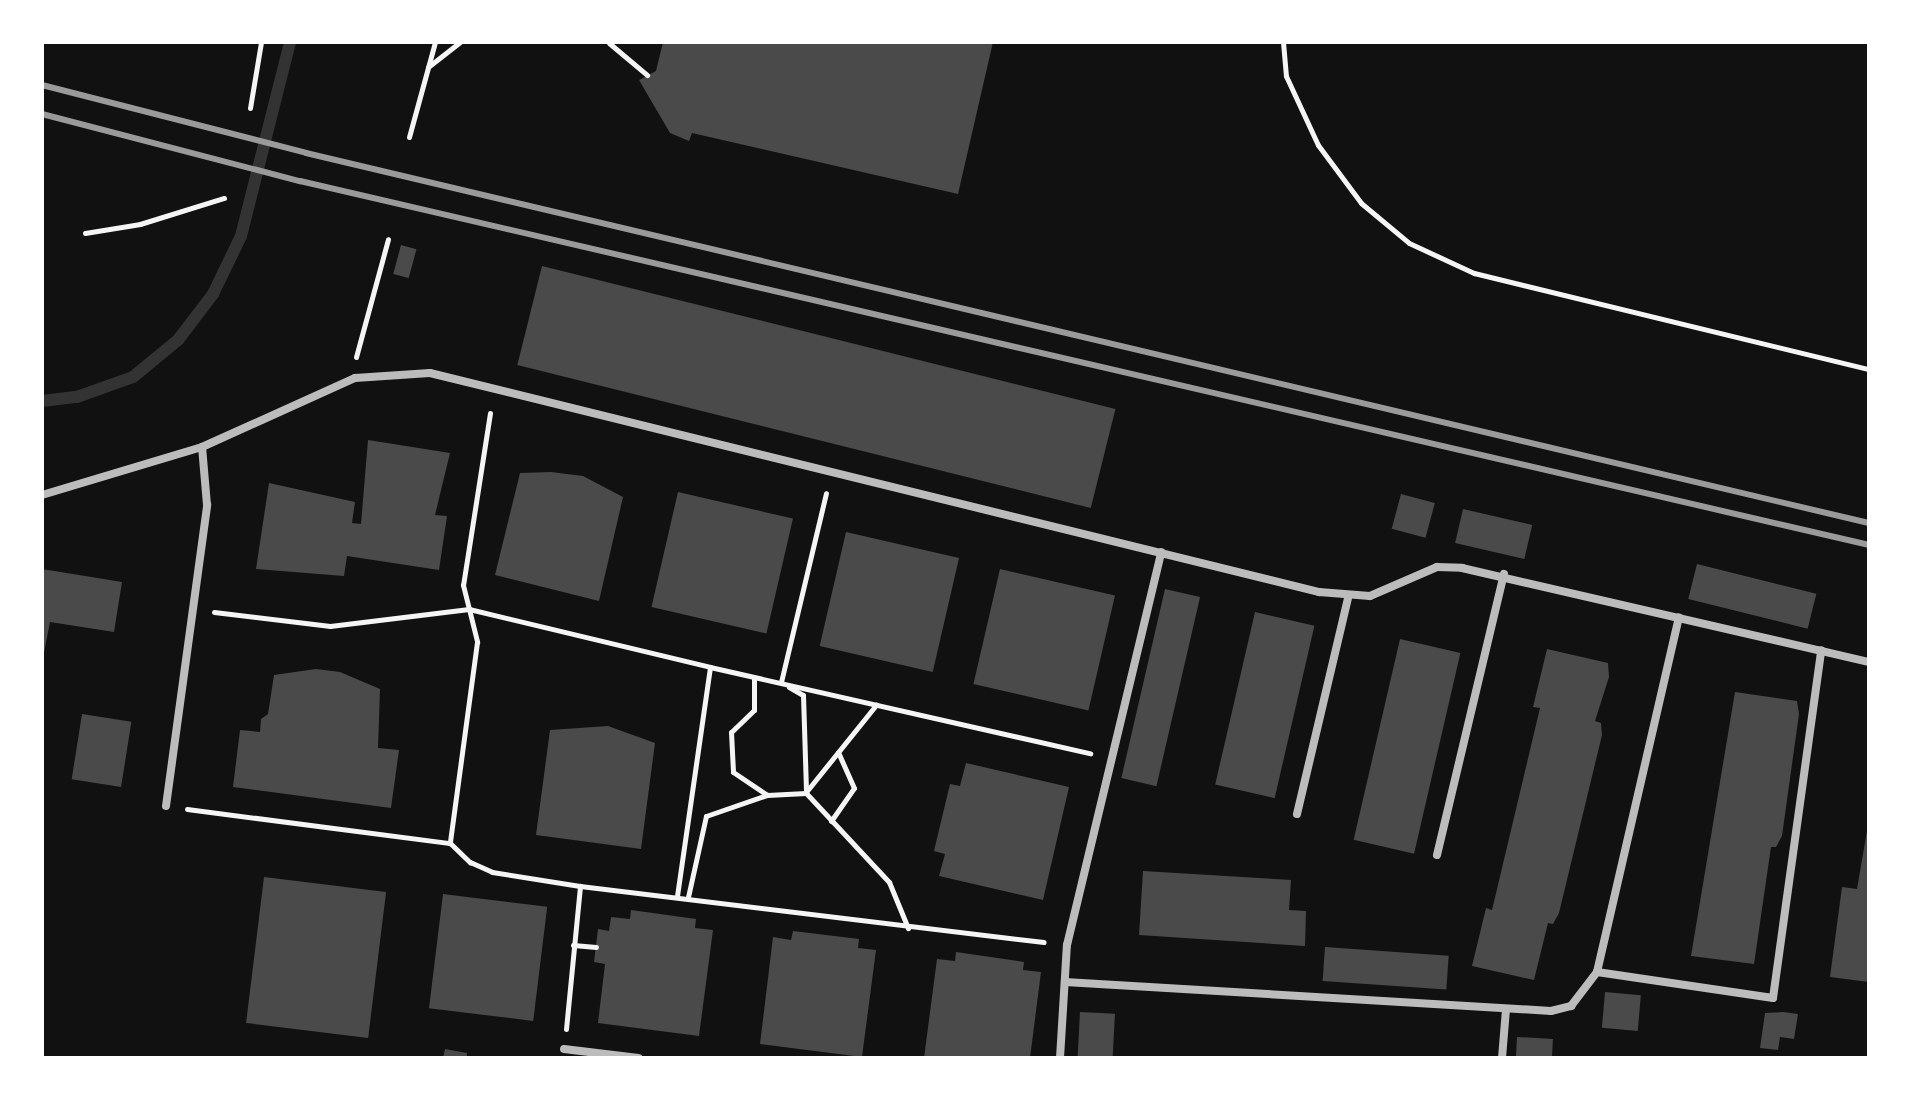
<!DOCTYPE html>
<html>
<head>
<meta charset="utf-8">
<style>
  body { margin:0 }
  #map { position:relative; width:1911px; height:1100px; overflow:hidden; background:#111; font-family:"Fira Sans",sans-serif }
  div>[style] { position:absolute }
  .stream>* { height:12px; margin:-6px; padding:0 6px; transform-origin:6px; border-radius:6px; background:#333 }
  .building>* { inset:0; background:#4a4a4a; transform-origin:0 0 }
  .path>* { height:5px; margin:-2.5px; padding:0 2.5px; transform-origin:2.5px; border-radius:2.5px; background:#f5f5f5 }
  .minor>* { height:8px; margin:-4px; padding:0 4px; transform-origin:4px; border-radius:4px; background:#bcbcbc }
  .rail>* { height:6px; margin:-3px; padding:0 3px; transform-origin:3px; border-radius:3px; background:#9a9a9a }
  span { translate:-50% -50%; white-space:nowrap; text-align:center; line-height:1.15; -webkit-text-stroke:6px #fff; paint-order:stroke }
  .frame { position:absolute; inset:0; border:44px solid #fff; pointer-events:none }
</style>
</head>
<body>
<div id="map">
  <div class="stream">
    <div style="left:42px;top:401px;width:35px;rotate:-7deg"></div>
    <div style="left:77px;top:397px;width:59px;rotate:-19.7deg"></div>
    <div style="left:133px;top:377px;width:58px;rotate:-39.4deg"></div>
    <div style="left:178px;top:340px;width:58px;rotate:-52.7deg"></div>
    <div style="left:213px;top:294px;width:64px;rotate:-64.2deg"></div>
    <div style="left:241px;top:236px;width:200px;rotate:-75.8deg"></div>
  </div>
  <div class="building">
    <div style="clip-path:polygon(663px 42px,993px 42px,958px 194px,692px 133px,689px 141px,670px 133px,639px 80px,656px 71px)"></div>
    <div style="left:401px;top:245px;width:16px;height:30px;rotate:15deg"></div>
    <div style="left:542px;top:266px;width:591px;height:102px;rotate:14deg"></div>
    <div style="clip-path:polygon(368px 440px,450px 453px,435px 515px,447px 516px,439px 570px,347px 556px,344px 576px,256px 569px,269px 483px,355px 502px,352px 523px,361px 524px)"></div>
    <div style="clip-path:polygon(551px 472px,583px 476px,623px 497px,599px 601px,495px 575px,520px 473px)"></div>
    <div style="left:678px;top:492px;width:118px;height:118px;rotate:13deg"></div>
    <div style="left:1401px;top:494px;width:35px;height:36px;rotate:15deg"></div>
    <div style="left:1463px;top:509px;width:71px;height:35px;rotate:13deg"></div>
    <div style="left:846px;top:532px;width:116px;height:117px;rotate:13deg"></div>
    <div style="left:1697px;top:564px;width:123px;height:36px;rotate:14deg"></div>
    <div style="clip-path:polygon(42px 569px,122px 582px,114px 632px,50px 622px,42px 663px)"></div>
    <div style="left:1000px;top:569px;width:118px;height:118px;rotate:13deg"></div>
    <div style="left:1165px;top:589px;width:36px;height:194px;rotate:13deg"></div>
    <div style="left:1255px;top:612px;width:61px;height:177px;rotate:13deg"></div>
    <div style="left:1400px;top:639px;width:62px;height:206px;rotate:13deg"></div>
    <div style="clip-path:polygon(1547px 649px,1608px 663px,1609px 677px,1595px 721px,1601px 723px,1602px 735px,1559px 913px,1553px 924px,1548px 923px,1534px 980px,1472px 966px,1486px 908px,1492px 910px,1540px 708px,1533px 707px)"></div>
    <div style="clip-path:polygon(316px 669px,340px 672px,380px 689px,378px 748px,399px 750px,391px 808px,233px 787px,240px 730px,260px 732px,261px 719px,268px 714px,274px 675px)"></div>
    <div style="clip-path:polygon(1735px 692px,1797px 701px,1799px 714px,1782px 836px,1776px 847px,1771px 847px,1754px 964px,1691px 956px)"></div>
    <div style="left:82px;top:714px;width:50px;height:66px;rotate:9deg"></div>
    <div style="clip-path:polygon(608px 726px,655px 743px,641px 849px,536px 835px,550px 730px)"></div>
    <div style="clip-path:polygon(966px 763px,1069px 787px,1043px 900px,939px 876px,945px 854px,934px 851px,950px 784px,960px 786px)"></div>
    <div style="clip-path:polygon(1869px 819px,1869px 982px,1830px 977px,1842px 887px,1857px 889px)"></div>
    <div style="clip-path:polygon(1143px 871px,1291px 880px,1289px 910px,1306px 911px,1305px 946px,1139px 935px)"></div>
    <div style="left:264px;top:877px;width:123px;height:147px;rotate:7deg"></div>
    <div style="left:443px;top:894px;width:105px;height:115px;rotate:7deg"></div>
    <div style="clip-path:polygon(631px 910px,696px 919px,695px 928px,713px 930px,699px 1036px,598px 1023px,605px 964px,594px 962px,598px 929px,609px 931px,611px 917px,630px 919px)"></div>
    <div style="clip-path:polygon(793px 931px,859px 939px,858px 948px,876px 950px,862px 1057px,760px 1044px,773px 937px,791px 940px)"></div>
    <div style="left:1325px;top:947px;width:124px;height:34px;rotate:4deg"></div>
    <div style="clip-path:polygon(956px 952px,1024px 962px,1023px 970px,1041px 972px,1030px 1058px,924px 1058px,937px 959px,955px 961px)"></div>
    <div style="left:1605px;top:992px;width:36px;height:36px;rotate:5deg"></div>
    <div style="left:1080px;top:1012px;width:35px;height:46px;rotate:3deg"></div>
    <div style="clip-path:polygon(1783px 1012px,1798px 1014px,1794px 1039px,1780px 1037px,1778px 1050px,1760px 1048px,1765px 1013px)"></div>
    <div style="left:1517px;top:1037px;width:36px;height:21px;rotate:3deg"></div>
    <div style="clip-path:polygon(445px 1049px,467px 1053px,467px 1058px,443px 1058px)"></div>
  </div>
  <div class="path">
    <div style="left:1283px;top:42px;width:34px;rotate:85deg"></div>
    <div style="left:1286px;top:76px;width:76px;rotate:65.1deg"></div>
    <div style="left:1318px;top:145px;width:72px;rotate:53.4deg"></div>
    <div style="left:1361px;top:203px;width:62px;rotate:39.8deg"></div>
    <div style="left:1409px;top:243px;width:72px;rotate:24.8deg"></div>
    <div style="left:1474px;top:273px;width:406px;rotate:13.7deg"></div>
    <div style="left:609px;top:43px;width:50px;rotate:40.1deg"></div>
    <div style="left:428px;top:67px;width:41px;rotate:-38deg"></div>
    <div style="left:250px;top:108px;width:67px;rotate:-80.5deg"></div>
    <div style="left:409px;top:137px;width:98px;rotate:-74.7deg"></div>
    <div style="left:85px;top:233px;width:56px;rotate:-9.3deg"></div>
    <div style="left:140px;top:224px;width:88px;rotate:-17.2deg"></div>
    <div style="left:356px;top:357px;width:122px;rotate:-74.8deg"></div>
    <div style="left:490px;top:413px;width:174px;rotate:98.9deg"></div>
    <div style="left:463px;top:585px;width:25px;rotate:76deg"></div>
    <div style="left:469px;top:609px;width:248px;rotate:13.5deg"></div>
    <div style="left:710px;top:667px;width:231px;rotate:98.2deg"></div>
    <div style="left:214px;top:612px;width:117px;rotate:6.9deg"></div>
    <div style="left:330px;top:626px;width:140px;rotate:-7deg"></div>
    <div style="left:469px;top:609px;width:34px;rotate:76deg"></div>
    <div style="left:477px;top:642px;width:203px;rotate:97.7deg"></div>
    <div style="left:710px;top:667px;width:390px;rotate:12.8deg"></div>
    <div style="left:754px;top:677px;width:33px;rotate:90deg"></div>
    <div style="left:754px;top:710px;width:32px;rotate:136deg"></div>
    <div style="left:731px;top:732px;width:40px;rotate:87.1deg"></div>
    <div style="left:733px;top:772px;width:40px;rotate:34deg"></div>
    <div style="left:781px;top:682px;width:194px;rotate:-76.6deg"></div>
    <div style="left:789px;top:687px;width:16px;rotate:30deg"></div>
    <div style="left:803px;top:695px;width:98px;rotate:88.2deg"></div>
    <div style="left:806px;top:792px;width:112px;rotate:-51.2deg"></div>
    <div style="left:187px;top:809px;width:265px;rotate:7.4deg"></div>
    <div style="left:450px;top:843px;width:28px;rotate:44deg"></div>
    <div style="left:470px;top:862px;width:24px;rotate:24deg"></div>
    <div style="left:492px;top:872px;width:89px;rotate:9deg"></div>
    <div style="left:580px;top:886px;width:467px;rotate:6.9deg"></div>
    <div style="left:831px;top:821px;width:40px;rotate:-55.1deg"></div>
    <div style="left:854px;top:788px;width:39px;rotate:-114deg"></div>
    <div style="left:688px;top:897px;width:83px;rotate:-77.5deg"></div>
    <div style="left:706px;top:816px;width:65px;rotate:-19deg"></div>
    <div style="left:767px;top:795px;width:39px;rotate:-3deg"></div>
    <div style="left:806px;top:793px;width:122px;rotate:47deg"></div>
    <div style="left:889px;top:882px;width:50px;rotate:67.6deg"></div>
    <div style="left:573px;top:945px;width:23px;rotate:5deg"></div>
    <div style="left:566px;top:1029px;width:144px;rotate:-84.4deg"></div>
  </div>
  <div class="minor">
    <div style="left:42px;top:495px;width:167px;rotate:-16.7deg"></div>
    <div style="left:202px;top:447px;width:168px;rotate:-24.3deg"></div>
    <div style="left:355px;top:378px;width:75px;rotate:-3.8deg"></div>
    <div style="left:430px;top:373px;width:916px;rotate:13.84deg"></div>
    <div style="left:1319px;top:592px;width:51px;rotate:4.5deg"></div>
    <div style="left:1370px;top:596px;width:73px;rotate:-23.4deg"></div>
    <div style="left:1437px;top:567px;width:25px;rotate:2deg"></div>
    <div style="left:1462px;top:568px;width:418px;rotate:13deg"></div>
    <div style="left:166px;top:806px;width:304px;rotate:-82.2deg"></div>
    <div style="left:207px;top:505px;width:58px;rotate:-94.9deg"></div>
    <div style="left:1297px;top:814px;width:222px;rotate:-76.7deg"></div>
    <div style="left:1437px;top:855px;width:289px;rotate:-76.6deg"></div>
    <div style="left:1597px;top:972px;width:178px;rotate:8.4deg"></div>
    <div style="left:1773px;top:998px;width:351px;rotate:-82.1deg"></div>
    <div style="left:1065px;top:982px;width:487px;rotate:3.4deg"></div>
    <div style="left:1551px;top:1011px;width:21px;rotate:-14deg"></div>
    <div style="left:1571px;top:1006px;width:43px;rotate:-52.6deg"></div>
    <div style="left:1597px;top:972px;width:364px;rotate:-77deg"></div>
    <div style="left:564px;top:1049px;width:75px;rotate:6.9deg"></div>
    <div style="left:1060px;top:1058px;width:113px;rotate:-86.5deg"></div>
    <div style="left:1067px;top:945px;width:404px;rotate:-76.5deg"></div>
    <div style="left:1502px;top:1058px;width:49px;rotate:-85.3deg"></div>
  </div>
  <div class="rail">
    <div style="left:42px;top:85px;width:273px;rotate:14.4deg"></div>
    <div style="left:306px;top:153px;width:1606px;rotate:13.32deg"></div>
    <div style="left:42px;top:114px;width:267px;rotate:14.6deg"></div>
    <div style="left:300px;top:181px;width:1611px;rotate:13.06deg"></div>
  </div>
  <div class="frame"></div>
</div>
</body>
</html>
